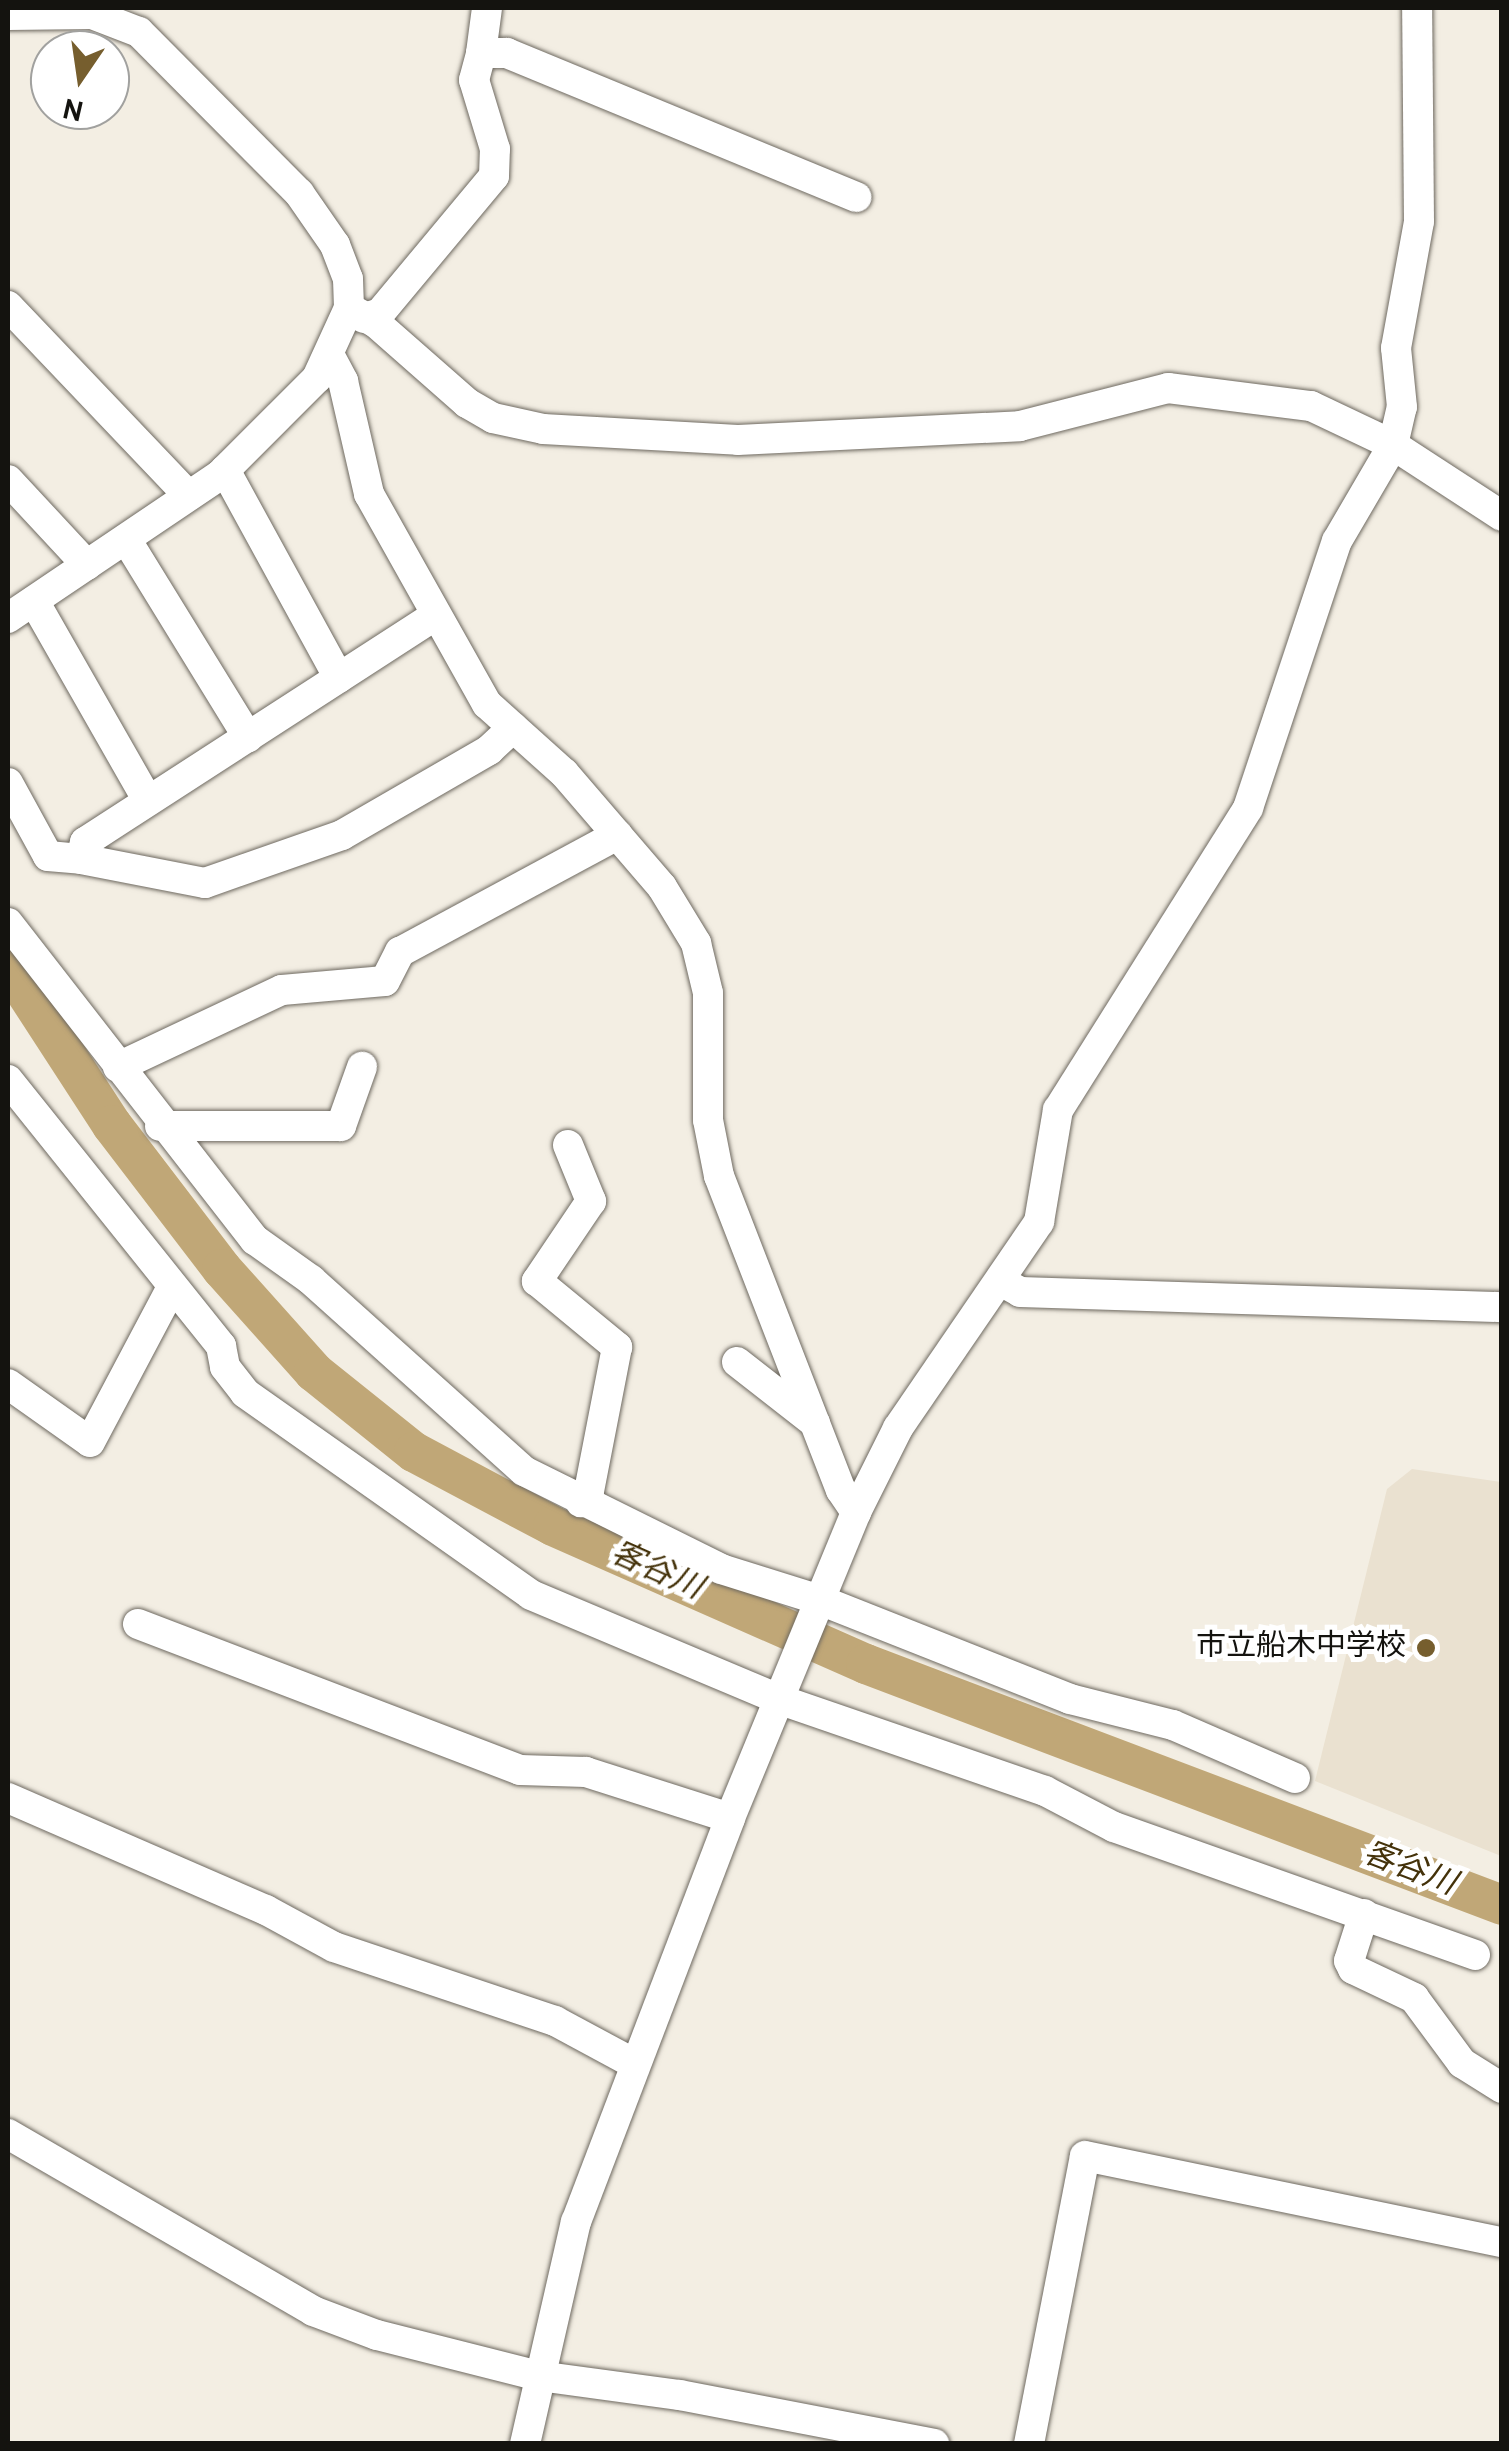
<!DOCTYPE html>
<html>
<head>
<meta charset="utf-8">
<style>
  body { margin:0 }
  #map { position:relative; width:1509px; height:2451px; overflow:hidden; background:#f3eee3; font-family:Overpass,"Noto Sans JP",sans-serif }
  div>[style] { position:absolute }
  .built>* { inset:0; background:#eae1d0 }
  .river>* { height:40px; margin:-20px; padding:0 20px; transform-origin:20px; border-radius:20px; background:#c0a777 }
  .roads { filter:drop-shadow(0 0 2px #6e6960) drop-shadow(0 0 2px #6e6960) }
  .minor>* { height:30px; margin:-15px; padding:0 15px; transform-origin:15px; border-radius:15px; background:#fff }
  .dots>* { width:28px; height:28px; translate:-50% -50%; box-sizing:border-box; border:5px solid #fff; border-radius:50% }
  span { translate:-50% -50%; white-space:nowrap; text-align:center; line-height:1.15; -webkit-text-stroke:10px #fff; paint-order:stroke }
  .poi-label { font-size:30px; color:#14130f }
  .right { translate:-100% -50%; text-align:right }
  .water-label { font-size:32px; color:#44320a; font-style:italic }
  .frame { position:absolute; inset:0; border:10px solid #14130f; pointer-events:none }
  .north { position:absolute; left:30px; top:30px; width:100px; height:100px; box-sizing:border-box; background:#fff; border:2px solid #a1a19f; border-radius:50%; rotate:193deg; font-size:28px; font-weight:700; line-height:40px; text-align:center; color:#14130f }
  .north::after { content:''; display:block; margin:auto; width:35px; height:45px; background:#765e2e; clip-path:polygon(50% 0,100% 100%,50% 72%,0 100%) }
</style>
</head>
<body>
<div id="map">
  <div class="built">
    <div style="clip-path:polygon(1412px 1469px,1501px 1482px,1501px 1856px,1315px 1781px,1387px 1489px)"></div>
  </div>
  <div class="river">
    <div style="left:8px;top:965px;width:191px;rotate:57deg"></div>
    <div style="left:112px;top:1125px;width:181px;rotate:52.6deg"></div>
    <div style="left:222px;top:1269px;width:138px;rotate:48.2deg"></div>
    <div style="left:314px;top:1372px;width:128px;rotate:38.7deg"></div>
    <div style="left:414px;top:1452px;width:157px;rotate:28deg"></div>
    <div style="left:553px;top:1526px;width:342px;rotate:23.8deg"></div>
    <div style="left:866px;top:1664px;width:680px;rotate:20.75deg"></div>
  </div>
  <div class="roads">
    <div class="minor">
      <div style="left:8px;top:15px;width:84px;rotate:-0.7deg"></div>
      <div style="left:92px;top:14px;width:50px;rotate:21deg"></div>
      <div style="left:139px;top:32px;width:227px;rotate:45.2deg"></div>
      <div style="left:299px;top:193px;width:63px;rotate:55.3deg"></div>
      <div style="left:335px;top:245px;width:36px;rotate:69deg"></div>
      <div style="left:348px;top:279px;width:29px;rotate:88deg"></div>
      <div style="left:349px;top:308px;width:77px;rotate:114.6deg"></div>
      <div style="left:317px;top:378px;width:137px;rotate:135deg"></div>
      <div style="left:220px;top:475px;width:256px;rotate:146deg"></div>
      <div style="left:481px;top:53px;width:45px;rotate:-82.4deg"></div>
      <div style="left:8px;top:306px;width:262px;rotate:46.4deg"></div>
      <div style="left:349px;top:308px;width:31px;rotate:29deg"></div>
      <div style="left:376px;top:323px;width:121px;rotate:41.3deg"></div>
      <div style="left:467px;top:403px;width:30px;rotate:30deg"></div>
      <div style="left:493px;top:418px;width:51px;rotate:12.4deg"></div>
      <div style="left:543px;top:429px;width:195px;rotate:3.2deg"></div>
      <div style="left:738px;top:440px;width:282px;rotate:-2.8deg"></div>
      <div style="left:1020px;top:426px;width:153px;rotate:-14.4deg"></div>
      <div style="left:1168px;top:388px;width:144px;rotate:7.2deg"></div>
      <div style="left:1311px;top:406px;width:91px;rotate:25.4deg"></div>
      <div style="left:1393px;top:445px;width:130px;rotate:33.1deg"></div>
      <div style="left:364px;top:318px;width:17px;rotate:-17deg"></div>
      <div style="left:380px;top:313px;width:178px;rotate:-50.2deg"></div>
      <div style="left:494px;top:176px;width:27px;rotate:-88deg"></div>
      <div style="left:495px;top:149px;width:72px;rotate:-106.9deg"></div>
      <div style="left:474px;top:80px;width:28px;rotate:-75deg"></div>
      <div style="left:481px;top:53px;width:26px"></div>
      <div style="left:507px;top:53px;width:378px;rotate:22.4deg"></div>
      <div style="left:331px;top:358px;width:26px;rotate:62deg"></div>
      <div style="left:343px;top:381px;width:116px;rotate:77deg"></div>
      <div style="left:369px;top:494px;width:241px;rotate:60.7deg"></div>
      <div style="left:487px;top:704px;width:103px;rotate:41.9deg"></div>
      <div style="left:564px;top:773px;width:150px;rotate:49.3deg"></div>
      <div style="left:662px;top:887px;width:66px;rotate:58.7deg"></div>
      <div style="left:696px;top:943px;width:51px;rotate:76.5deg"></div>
      <div style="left:708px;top:993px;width:127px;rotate:90deg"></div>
      <div style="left:708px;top:1120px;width:57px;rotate:78.9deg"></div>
      <div style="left:719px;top:1176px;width:337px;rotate:68.8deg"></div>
      <div style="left:841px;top:1490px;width:27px;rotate:56deg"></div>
      <div style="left:225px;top:470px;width:237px;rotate:61.3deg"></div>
      <div style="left:8px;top:480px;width:116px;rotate:47.1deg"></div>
      <div style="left:126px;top:539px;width:233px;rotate:58.4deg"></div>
      <div style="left:34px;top:601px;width:230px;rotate:60.3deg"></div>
      <div style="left:436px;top:615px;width:418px;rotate:147.1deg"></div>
      <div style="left:85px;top:842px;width:17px;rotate:103deg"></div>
      <div style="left:81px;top:859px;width:126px;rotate:11deg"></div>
      <div style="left:205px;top:883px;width:145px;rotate:-19.3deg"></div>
      <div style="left:342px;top:835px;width:170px;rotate:-30deg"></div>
      <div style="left:489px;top:750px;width:33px;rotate:-43deg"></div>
      <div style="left:8px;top:783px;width:83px;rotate:61.3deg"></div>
      <div style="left:48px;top:856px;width:33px;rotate:5deg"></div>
      <div style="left:8px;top:923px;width:402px;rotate:52.1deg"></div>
      <div style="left:255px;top:1240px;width:69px;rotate:35.5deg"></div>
      <div style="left:311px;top:1280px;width:286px;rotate:41.9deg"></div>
      <div style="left:524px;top:1471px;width:220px;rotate:26.4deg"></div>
      <div style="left:721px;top:1569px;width:104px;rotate:17.4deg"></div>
      <div style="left:820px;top:1600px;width:269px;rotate:21.6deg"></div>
      <div style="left:1070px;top:1699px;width:106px;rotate:14.2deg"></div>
      <div style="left:1173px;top:1725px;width:133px;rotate:23.5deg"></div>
      <div style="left:118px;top:1067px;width:181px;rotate:-25.2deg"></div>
      <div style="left:282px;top:990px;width:103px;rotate:-5deg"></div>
      <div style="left:385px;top:981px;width:33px;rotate:-63deg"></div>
      <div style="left:400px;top:952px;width:247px;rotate:-28.3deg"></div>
      <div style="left:8px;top:1080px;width:341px;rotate:51.3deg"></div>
      <div style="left:221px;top:1346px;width:21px;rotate:79deg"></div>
      <div style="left:225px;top:1367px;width:33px;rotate:52deg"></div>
      <div style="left:245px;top:1393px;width:350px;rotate:35.2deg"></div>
      <div style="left:531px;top:1595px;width:268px;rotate:22.8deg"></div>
      <div style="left:778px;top:1699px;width:282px;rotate:19deg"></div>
      <div style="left:1045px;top:1791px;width:78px;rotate:27.6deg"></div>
      <div style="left:1114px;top:1827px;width:383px;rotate:19.5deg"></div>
      <div style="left:160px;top:1126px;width:181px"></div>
      <div style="left:341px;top:1126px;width:63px;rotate:-70.4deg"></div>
      <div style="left:568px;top:1145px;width:61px;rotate:67.7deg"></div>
      <div style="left:591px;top:1201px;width:97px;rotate:124deg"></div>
      <div style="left:537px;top:1281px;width:104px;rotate:39.5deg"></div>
      <div style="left:617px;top:1347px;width:147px;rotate:101deg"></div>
      <div style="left:589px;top:1491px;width:14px;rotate:126deg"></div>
      <div style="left:1004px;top:1283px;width:18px;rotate:29deg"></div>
      <div style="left:1020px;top:1292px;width:482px;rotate:1.8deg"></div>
      <div style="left:737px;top:1362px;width:99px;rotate:38deg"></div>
      <div style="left:8px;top:1384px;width:100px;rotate:35.3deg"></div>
      <div style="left:90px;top:1442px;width:175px;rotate:-62.1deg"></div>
      <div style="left:138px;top:1624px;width:409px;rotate:20.9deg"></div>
      <div style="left:520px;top:1770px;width:66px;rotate:1.7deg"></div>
      <div style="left:586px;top:1772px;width:151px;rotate:17.7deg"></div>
      <div style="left:8px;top:1798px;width:281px;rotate:23.5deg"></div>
      <div style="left:266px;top:1910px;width:77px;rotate:28.6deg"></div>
      <div style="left:334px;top:1947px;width:233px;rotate:18.5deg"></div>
      <div style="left:555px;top:2021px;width:91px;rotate:28.3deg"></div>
      <div style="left:1364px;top:1914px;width:49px;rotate:107.7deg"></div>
      <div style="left:1349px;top:1961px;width:9px;rotate:63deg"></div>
      <div style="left:1353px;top:1969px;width:68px;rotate:25.4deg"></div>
      <div style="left:1414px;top:1998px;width:81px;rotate:53.6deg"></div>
      <div style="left:1462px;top:2063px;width:47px;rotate:32deg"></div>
      <div style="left:8px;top:2134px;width:353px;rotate:30.1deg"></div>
      <div style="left:313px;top:2311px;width:68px;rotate:20.6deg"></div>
      <div style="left:377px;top:2335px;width:167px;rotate:14.2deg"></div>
      <div style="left:539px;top:2376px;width:142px;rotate:7.7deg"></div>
      <div style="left:680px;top:2395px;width:259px;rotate:10.9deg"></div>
      <div style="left:525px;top:2444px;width:228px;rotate:-77.1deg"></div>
      <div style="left:576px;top:2222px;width:432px;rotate:-69.1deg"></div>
      <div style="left:730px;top:1818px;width:331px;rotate:-67.6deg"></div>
      <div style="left:856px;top:1512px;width:94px;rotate:-63.4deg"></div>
      <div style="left:898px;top:1428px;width:250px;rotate:-55.6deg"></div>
      <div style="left:1039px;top:1222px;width:114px;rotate:-80.4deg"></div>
      <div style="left:1058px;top:1110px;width:357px;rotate:-57.8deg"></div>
      <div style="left:1248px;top:808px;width:281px;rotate:-71.6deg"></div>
      <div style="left:1337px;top:541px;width:111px;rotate:-59.7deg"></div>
      <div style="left:1393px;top:445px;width:39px;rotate:-77deg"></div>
      <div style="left:1402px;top:407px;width:59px;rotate:-95.8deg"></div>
      <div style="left:1396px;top:348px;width:128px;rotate:-79.7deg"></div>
      <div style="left:1419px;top:222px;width:214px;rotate:-90.5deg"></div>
      <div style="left:1029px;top:2444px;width:293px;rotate:-79deg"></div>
      <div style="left:1085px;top:2156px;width:426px;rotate:11.7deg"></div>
    </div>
  </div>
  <div class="dots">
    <div style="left:1426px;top:1648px;background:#765e2e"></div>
  </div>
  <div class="poi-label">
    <span class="right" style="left:1406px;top:1648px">市立船木中学校</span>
  </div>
  <div class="water-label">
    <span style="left:656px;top:1572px;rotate:24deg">客谷川</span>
    <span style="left:1409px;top:1870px;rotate:21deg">客谷川</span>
  </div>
  <div class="frame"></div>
  <div class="north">N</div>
</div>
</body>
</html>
